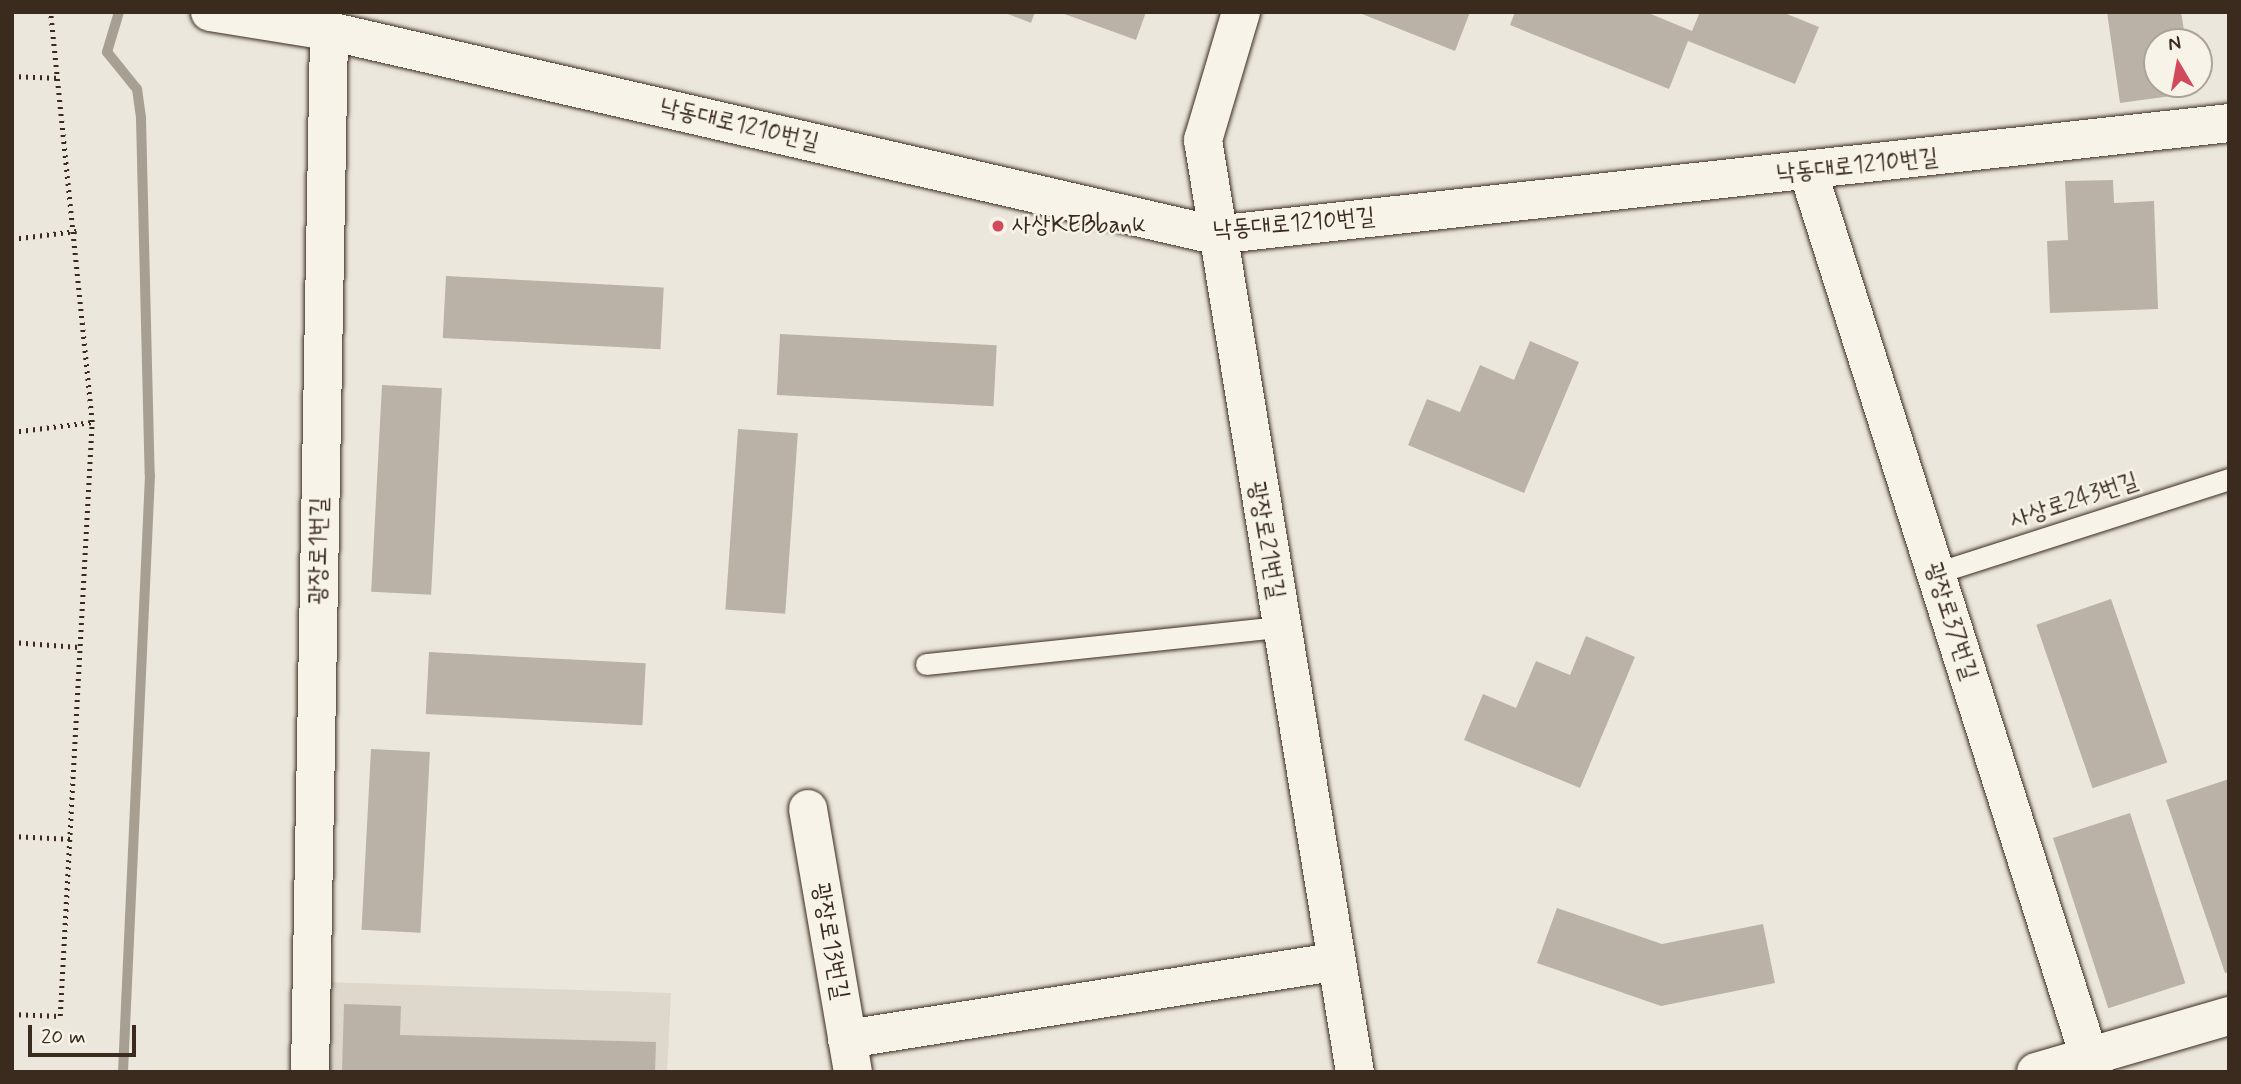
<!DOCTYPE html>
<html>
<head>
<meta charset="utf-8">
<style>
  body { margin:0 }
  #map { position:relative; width:2241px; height:1084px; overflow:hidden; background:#ece7dc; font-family:Mynerve,"Poor Story",sans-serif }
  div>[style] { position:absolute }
  .built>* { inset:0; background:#ddd7cc }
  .stream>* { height:10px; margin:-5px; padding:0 5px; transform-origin:5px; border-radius:5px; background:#a89f93 }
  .building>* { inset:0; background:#bab2a7; transform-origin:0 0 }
  .path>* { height:4.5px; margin-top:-2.25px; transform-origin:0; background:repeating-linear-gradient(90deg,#3b2a1e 0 2px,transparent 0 7px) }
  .roads { filter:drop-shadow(0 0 2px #3b2a1e) drop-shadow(0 0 2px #3b2a1e) }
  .lane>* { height:21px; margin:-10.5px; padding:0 10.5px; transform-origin:10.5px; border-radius:10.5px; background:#f7f3e8 }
  .street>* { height:38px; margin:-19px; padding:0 19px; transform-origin:19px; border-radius:19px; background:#f7f3e8 }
  .secondary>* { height:38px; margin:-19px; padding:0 19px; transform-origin:19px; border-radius:19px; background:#f7f3e8 }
  .dots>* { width:19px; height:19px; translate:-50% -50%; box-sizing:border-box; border:4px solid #f7f3e8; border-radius:50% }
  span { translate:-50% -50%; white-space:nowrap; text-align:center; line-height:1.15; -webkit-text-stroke:5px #f7f3e8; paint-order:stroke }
  .street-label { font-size:24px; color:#3b2a1e }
  .poi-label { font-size:24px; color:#3b2a1e }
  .left { translate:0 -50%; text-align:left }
  .frame { position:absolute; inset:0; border:14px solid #3b2a1e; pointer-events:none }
  .north { position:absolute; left:2143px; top:28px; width:70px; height:70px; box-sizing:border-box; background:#f7f3e8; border:2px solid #aca397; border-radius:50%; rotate:350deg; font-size:19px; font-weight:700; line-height:28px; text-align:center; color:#3b2a1e }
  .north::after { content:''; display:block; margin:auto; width:24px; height:32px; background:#d1495b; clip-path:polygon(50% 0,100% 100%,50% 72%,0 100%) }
  .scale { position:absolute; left:28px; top:1025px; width:108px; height:32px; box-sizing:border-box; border:4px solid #3b2a1e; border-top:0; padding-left:9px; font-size:21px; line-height:24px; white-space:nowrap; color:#3b2a1e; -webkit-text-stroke:5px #f7f3e8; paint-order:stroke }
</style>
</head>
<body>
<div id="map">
  <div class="built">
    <div style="clip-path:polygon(325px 982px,671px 993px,667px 1072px,310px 1072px)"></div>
  </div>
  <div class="stream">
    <div style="left:119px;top:12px;width:42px;rotate:106.7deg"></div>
    <div style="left:107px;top:52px;width:48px;rotate:51deg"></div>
    <div style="left:137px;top:89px;width:30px;rotate:82deg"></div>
    <div style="left:141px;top:119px;width:356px;rotate:88.6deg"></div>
    <div style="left:150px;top:475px;width:598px;rotate:92.59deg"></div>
  </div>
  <div class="building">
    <div style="clip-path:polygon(1003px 12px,1035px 12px,1031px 23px)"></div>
    <div style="clip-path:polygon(1059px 12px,1146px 12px,1136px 40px)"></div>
    <div style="clip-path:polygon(1357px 12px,1470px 12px,1455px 51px)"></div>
    <div style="clip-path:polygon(1515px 12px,1646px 12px,1692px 31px,1700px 12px,1782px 12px,1819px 27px,1795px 84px,1688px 41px,1669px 89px,1510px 25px)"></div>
    <div style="clip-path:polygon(2107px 12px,2181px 12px,2186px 42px,2157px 42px,2157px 84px,2192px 84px,2193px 93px,2120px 103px)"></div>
    <div style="clip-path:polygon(2113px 180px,2114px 203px,2154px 201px,2158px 309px,2050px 313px,2047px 241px,2068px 240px,2065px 181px)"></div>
    <div style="left:446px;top:276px;width:218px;height:62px;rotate:3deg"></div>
    <div style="left:780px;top:334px;width:217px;height:61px;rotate:3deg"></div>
    <div style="clip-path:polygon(1530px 341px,1579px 362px,1524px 493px,1408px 445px,1427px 399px,1460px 412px,1480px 365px,1514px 380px)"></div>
    <div style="left:382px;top:385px;width:60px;height:207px;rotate:3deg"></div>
    <div style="left:738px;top:429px;width:60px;height:181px;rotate:4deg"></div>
    <div style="left:2111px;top:599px;width:173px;height:79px;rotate:71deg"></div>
    <div style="clip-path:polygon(1586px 636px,1635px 657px,1580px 788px,1464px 740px,1483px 694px,1516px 708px,1536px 661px,1570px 675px)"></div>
    <div style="left:429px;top:652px;width:217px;height:62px;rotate:3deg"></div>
    <div style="left:371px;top:749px;width:59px;height:181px;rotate:3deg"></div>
    <div style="clip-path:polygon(2229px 779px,2229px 972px,2225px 973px,2166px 800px)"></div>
    <div style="left:2130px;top:813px;width:179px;height:81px;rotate:72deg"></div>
    <div style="clip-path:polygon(1557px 908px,1662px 944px,1763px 924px,1775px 983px,1661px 1006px,1537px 963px)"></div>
    <div style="clip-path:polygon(344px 1004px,401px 1006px,400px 1035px,656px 1042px,655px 1072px,342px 1072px)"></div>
  </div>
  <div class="path">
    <div style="left:12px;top:76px;width:48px;rotate:2.4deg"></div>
    <div style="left:12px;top:239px;width:65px;rotate:-7deg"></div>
    <div style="left:12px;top:432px;width:81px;rotate:-7.1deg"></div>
    <div style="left:12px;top:642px;width:67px;rotate:4.3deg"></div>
    <div style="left:12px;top:836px;width:60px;rotate:2.9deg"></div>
    <div style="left:12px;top:1014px;width:48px;rotate:2.4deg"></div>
    <div style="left:60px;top:1016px;width:595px;rotate:-86.92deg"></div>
    <div style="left:92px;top:422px;width:412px;rotate:-95.8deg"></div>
  </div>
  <div class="roads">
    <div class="lane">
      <div style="left:1936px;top:573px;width:308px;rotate:-17.8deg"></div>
      <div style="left:926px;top:664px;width:357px;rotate:-6deg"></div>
    </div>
    <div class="street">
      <div style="left:1241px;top:12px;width:134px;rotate:106.5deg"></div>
      <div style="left:1203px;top:140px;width:944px;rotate:80.74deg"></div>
      <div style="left:1808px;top:171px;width:945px;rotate:72.39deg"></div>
      <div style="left:808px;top:809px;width:267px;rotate:80.3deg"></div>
      <div style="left:847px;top:1039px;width:496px;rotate:-9deg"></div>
      <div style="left:310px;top:1072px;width:1041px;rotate:-88.95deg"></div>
      <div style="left:2036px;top:1072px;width:201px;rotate:-16.2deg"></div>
    </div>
    <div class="secondary">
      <div style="left:210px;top:12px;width:121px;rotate:9.1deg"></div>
      <div style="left:329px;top:31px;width:909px;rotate:12.97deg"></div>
      <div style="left:1215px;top:235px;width:1020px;rotate:-6.3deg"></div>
    </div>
  </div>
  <div class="dots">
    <div style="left:998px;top:226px;background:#d1495b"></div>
  </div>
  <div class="street-label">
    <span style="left:739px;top:125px;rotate:13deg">낙동대로1210번길</span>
    <span style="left:1857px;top:166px;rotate:-6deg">낙동대로1210번길</span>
    <span style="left:1294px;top:224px;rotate:-5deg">낙동대로1210번길</span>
    <span style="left:2074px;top:501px;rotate:-18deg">사상로243번길</span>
    <span style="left:1266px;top:540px;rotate:80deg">광장로21번길</span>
    <span style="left:319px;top:551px;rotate:-89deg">광장로1번길</span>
    <span style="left:1951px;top:621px;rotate:72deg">광장로37번길</span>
    <span style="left:830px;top:941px;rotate:80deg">광장로13번길</span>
  </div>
  <div class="poi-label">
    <span class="left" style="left:1012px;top:226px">사상KEBbank</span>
  </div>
  <div class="frame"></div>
  <div class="north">N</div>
  <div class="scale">20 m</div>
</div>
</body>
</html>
